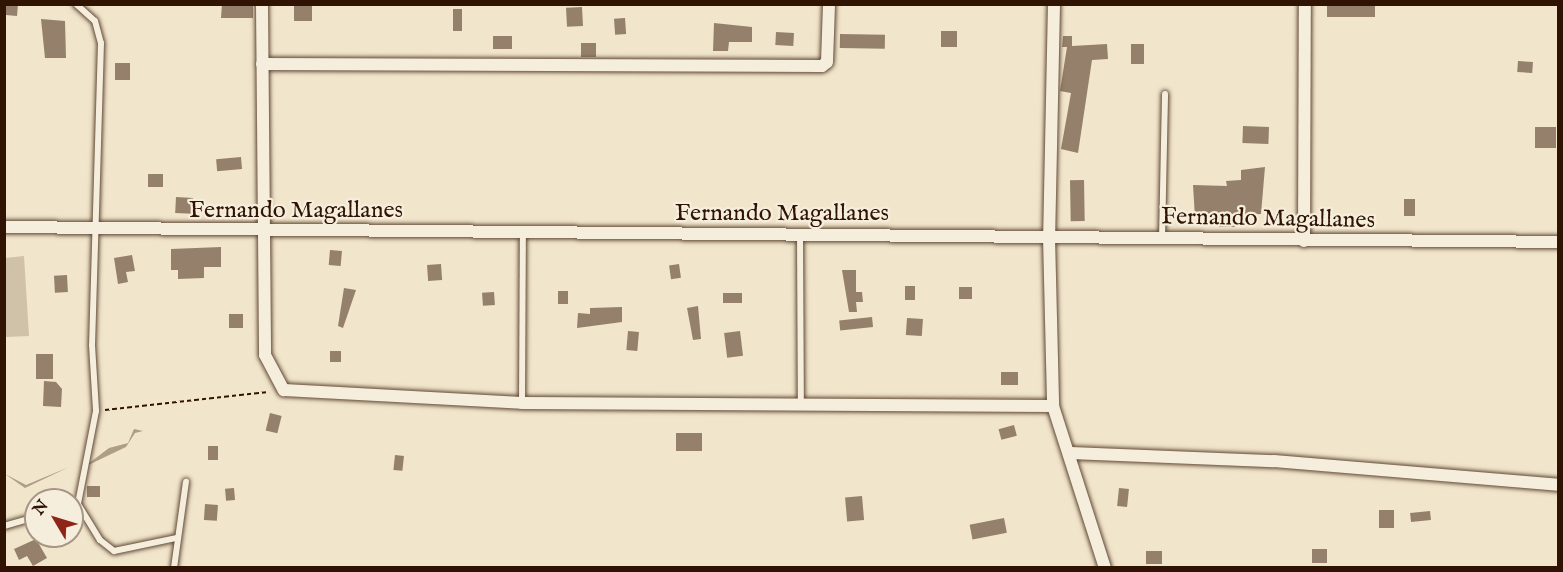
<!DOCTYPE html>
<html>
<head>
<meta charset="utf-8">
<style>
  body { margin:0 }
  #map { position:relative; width:1563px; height:572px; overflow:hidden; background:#f1e5cb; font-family:"IM FELL English",serif }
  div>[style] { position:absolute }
  .green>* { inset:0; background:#d0c1a9 }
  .water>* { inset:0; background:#af9e87 }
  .building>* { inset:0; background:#94806b; transform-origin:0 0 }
  .path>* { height:2px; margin-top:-1px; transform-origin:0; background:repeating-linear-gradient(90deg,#301303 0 4.5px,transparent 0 7.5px) }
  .roads { filter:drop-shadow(0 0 2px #604835) drop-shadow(0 0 2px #604835) }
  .service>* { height:6px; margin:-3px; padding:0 3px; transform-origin:3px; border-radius:3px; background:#f6eedd }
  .minor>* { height:12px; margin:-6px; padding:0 6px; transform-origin:6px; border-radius:6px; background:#f6eedd }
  span { translate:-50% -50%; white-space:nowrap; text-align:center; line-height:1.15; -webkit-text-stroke:4.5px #f6eedd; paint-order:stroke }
  .street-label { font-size:24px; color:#301303 }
  .frame { position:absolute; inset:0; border:6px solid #301303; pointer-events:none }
  .north { position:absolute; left:24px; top:488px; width:60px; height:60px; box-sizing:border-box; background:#f6eedd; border:2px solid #a79686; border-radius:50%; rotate:308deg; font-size:16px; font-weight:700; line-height:24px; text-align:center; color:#301303 }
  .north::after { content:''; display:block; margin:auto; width:21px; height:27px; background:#8f2418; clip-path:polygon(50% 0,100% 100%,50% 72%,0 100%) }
</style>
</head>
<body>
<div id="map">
  <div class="green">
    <div style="clip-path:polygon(24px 256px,29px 336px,5px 337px,5px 258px)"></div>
  </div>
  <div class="water">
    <div style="clip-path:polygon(134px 429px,143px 431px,135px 433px,126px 447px,84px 467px,109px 448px,128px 443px)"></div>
    <div style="clip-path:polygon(69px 467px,25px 488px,5px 474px,26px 485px)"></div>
  </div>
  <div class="building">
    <div style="clip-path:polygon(6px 4px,18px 4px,17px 16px,6px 15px)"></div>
    <div style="clip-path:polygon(222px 4px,253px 6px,253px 18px,221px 18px)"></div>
    <div style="left:294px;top:4px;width:18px;height:17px"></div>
    <div style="left:1327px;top:4px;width:48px;height:13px"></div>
    <div style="left:582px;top:7px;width:19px;height:16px;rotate:87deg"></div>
    <div style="left:453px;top:9px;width:9px;height:22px"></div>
    <div style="left:625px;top:18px;width:16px;height:11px;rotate:86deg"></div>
    <div style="clip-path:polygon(41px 19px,65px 21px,66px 58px,45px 58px)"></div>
    <div style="clip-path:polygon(714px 23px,752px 27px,752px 42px,729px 42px,728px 51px,713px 51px)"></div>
    <div style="left:941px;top:31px;width:16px;height:16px"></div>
    <div style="left:776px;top:32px;width:18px;height:13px;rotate:3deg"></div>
    <div style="left:840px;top:34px;width:45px;height:14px;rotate:1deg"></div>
    <div style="left:493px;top:36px;width:19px;height:13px"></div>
    <div style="clip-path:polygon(1063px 36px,1072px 36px,1072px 46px,1107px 44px,1108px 59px,1092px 60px,1078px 153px,1061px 149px,1071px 93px,1060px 91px,1067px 47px,1062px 47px)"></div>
    <div style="left:581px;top:43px;width:15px;height:14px"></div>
    <div style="left:1131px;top:44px;width:13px;height:20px"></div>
    <div style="left:1518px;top:61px;width:15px;height:11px;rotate:4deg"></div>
    <div style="left:115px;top:63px;width:15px;height:17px"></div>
    <div style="left:1243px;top:126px;width:26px;height:17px;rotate:2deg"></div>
    <div style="left:1535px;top:127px;width:21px;height:21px"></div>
    <div style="left:241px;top:157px;width:12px;height:25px;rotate:85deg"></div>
    <div style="clip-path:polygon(1265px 167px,1261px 214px,1235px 215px,1235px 227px,1219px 227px,1219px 216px,1195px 218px,1193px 185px,1227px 186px,1226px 181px,1241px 180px,1241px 170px)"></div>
    <div style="left:148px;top:174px;width:15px;height:13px"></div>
    <div style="left:1084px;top:180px;width:41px;height:14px;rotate:89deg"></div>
    <div style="left:176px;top:197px;width:17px;height:16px;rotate:3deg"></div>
    <div style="left:1404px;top:199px;width:11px;height:17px"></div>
    <div style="clip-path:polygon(221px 247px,221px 267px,204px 267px,204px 278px,178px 279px,178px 270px,171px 270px,171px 249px)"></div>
    <div style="left:330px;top:250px;width:12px;height:15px;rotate:5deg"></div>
    <div style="clip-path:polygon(132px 255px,135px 271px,126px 272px,128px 282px,118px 284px,114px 258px)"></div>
    <div style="left:441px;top:264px;width:16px;height:14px;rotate:86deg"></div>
    <div style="left:679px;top:264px;width:14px;height:10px;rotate:82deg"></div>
    <div style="clip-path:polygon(842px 270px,856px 270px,856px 292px,862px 292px,863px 302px,856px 302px,857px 312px,849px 312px)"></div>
    <div style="left:67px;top:275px;width:17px;height:13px;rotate:87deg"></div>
    <div style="left:905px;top:286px;width:10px;height:14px"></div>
    <div style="left:959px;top:287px;width:13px;height:12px"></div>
    <div style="clip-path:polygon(344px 288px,356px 290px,343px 328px,338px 326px)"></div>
    <div style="left:558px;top:291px;width:10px;height:13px"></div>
    <div style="left:494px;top:292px;width:13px;height:12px;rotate:86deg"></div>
    <div style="left:742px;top:293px;width:10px;height:19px;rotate:90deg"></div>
    <div style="clip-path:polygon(698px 306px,701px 339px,693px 340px,687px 308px)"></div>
    <div style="clip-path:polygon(622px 307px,622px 322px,577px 328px,578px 313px,590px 314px,590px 308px)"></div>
    <div style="left:229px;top:314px;width:14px;height:14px"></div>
    <div style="left:872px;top:317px;width:10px;height:33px;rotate:84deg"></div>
    <div style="left:907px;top:318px;width:16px;height:17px;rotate:4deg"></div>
    <div style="left:628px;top:331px;width:11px;height:19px;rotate:5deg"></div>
    <div style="left:740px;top:331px;width:25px;height:16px;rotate:83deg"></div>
    <div style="left:330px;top:351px;width:11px;height:11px"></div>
    <div style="left:36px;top:354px;width:17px;height:25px"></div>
    <div style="left:1001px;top:372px;width:17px;height:13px"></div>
    <div style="clip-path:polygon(44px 381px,56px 382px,62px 389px,61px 407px,43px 406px)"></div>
    <div style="left:270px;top:413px;width:12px;height:18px;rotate:14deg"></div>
    <div style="left:1014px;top:425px;width:11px;height:16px;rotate:75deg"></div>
    <div style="left:676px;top:433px;width:26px;height:18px"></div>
    <div style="left:208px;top:446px;width:10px;height:14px"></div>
    <div style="left:395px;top:455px;width:9px;height:15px;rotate:6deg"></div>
    <div style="left:87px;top:486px;width:13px;height:11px"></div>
    <div style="left:234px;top:488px;width:12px;height:9px;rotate:85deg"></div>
    <div style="left:1119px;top:488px;width:10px;height:18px;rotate:6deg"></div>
    <div style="left:862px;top:496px;width:24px;height:17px;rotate:85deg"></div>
    <div style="left:205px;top:504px;width:13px;height:16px;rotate:4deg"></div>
    <div style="left:1379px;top:510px;width:15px;height:18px"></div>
    <div style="left:1430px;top:511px;width:9px;height:20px;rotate:84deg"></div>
    <div style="left:1004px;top:518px;width:15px;height:35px;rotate:79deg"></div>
    <div style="clip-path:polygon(36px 539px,47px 558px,33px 566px,27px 556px,19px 560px,14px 549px)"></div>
    <div style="left:1312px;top:549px;width:15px;height:14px"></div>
    <div style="left:1162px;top:551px;width:13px;height:16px;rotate:90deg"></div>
  </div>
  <div class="path">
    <div style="left:105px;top:410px;width:165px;rotate:-6.3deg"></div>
  </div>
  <div class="roads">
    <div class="service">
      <div style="left:76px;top:4px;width:25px;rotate:42deg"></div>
      <div style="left:95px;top:21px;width:23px;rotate:75deg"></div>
      <div style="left:101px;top:43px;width:302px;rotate:91.7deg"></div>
      <div style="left:92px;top:345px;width:66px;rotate:86.5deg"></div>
      <div style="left:96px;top:411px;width:95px;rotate:101deg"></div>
      <div style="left:78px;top:504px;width:42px;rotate:58.6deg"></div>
      <div style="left:100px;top:540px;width:18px;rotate:38deg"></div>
      <div style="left:114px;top:551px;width:63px;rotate:-11.8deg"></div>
      <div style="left:800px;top:235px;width:169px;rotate:89.7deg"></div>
      <div style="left:1162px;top:239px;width:145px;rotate:-88.8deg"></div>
      <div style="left:522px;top:403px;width:170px;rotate:-89.7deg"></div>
      <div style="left:4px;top:526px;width:33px;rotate:-16deg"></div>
      <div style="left:174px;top:568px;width:87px;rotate:-82.1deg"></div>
    </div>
    <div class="minor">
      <div style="left:262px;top:4px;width:351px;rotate:89.5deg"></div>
      <div style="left:265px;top:355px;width:40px;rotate:62deg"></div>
      <div style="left:284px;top:390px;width:238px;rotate:3.1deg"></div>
      <div style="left:522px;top:403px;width:531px;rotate:0.32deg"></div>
      <div style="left:1054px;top:4px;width:233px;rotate:91.2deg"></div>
      <div style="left:1049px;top:237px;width:169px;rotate:88.6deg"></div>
      <div style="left:1053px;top:406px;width:170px;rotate:72.2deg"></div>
      <div style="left:262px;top:64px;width:560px;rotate:0.2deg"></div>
      <div style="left:822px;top:66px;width:6px;rotate:-39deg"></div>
      <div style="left:827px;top:62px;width:58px;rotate:-88deg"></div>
      <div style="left:4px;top:227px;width:1554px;rotate:0.55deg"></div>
      <div style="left:1304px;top:241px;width:237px;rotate:-89.8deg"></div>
      <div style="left:1071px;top:453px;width:203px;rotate:2.3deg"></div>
      <div style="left:1274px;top:461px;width:285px;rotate:4.8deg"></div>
    </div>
  </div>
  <div class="street-label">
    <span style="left:296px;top:211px">Fernando Magallanes</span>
    <span style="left:782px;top:214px">Fernando Magallanes</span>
    <span style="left:1268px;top:219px;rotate:1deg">Fernando Magallanes</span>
  </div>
  <div class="frame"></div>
  <div class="north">N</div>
</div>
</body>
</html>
